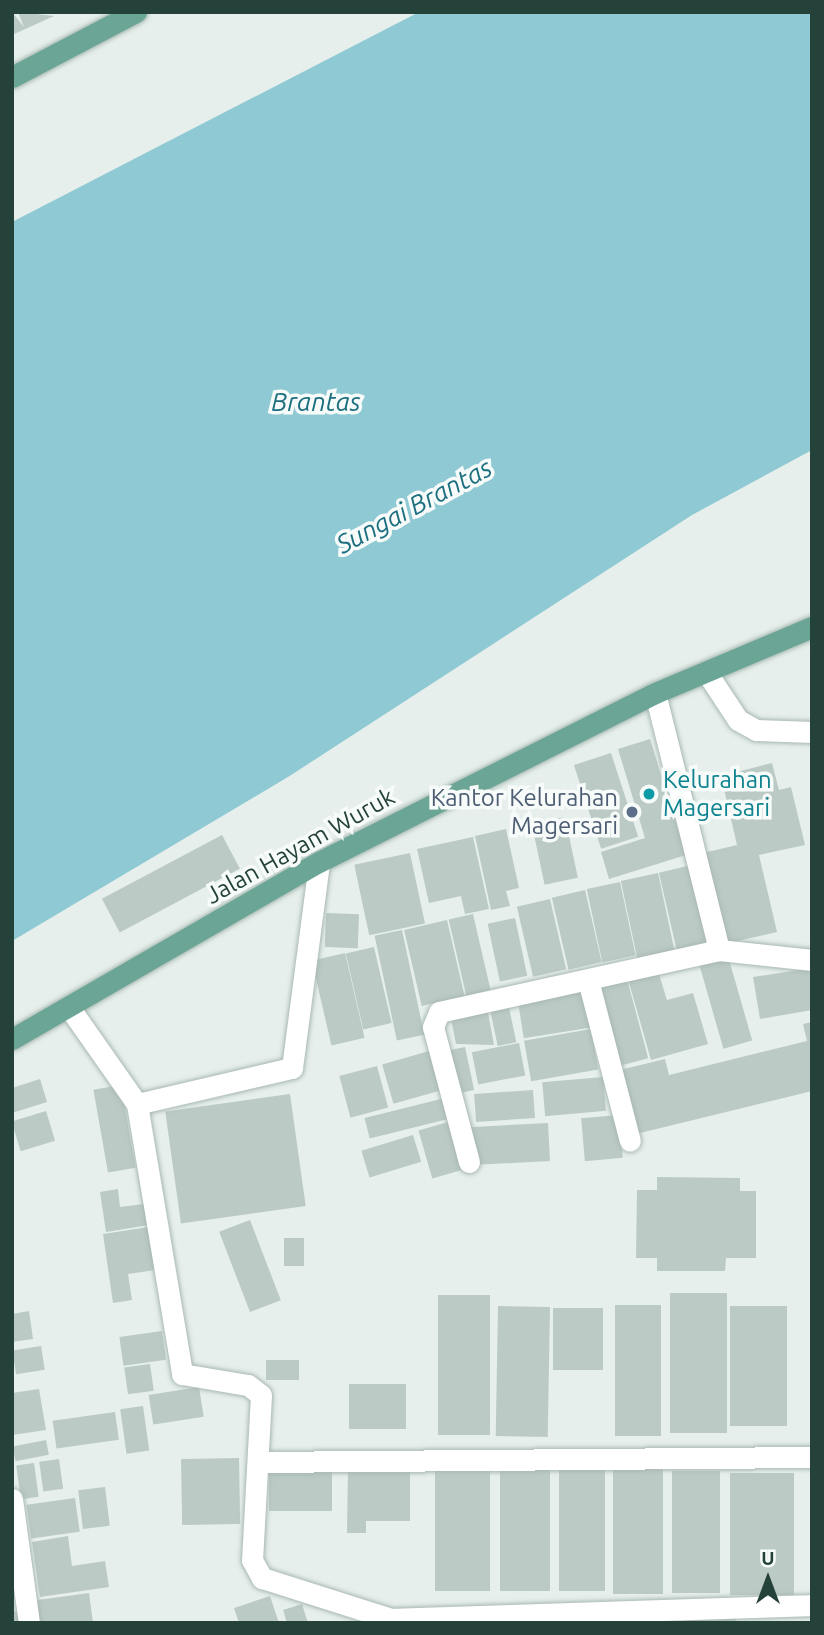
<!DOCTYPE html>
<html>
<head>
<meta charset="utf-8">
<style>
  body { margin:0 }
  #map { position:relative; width:824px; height:1635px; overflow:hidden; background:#e6efeb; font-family:Ubuntu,sans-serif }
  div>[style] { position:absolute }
  .water>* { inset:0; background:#8ec9d4 }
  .building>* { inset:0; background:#bbcac4; transform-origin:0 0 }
  .roads { filter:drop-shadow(0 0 2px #a8b8b2) drop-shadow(0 0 2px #a8b8b2) }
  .minor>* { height:21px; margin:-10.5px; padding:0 10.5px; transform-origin:10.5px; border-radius:10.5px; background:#fff }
  .major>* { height:21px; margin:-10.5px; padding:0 10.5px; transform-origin:10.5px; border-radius:10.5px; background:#6aa596 }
  .dots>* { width:19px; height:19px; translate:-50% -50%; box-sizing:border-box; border:4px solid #f7fbf9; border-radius:50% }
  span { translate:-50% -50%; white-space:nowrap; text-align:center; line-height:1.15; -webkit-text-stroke:7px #f7fbf9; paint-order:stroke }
  .culture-label { font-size:24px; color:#0d838f }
  .left { translate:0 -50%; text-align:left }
  .service-label { font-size:24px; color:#4e5e75 }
  .right { translate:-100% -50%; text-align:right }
  .street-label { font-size:24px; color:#24423a }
  .water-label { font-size:26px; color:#1c6f80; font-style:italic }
  .frame { position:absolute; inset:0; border:14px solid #24423a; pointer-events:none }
  .north { position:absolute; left:733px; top:1544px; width:70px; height:70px; -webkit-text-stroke:5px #f7fbf9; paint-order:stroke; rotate:0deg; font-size:19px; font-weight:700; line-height:28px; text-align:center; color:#24423a }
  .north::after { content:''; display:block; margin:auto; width:24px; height:32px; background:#24423a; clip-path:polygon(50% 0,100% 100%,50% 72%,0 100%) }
</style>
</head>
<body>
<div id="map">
  <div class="water">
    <div style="clip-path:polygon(419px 12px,812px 12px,812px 450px,692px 515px,288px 777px,12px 941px,12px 222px)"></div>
  </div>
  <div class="building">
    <div style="clip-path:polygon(12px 12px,24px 27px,18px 12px,54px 16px,12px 35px)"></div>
    <div style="clip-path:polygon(650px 739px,686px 855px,609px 879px,601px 852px,645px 838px,618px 749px)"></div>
    <div style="left:611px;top:753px;width:88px;height:39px;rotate:72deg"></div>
    <div style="clip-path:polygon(772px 763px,779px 790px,791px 787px,805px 845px,759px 855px,777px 932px,724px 944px,703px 853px,737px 845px,721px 776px)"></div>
    <div style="left:565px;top:817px;width:62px;height:34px;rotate:78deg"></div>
    <div style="clip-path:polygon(506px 829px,519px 888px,506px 891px,510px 906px,491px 910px,475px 836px)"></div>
    <div style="left:222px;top:835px;width:38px;height:136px;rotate:62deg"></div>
    <div style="clip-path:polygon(473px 837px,489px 909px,465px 914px,461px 896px,429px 903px,417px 849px)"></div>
    <div style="left:410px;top:853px;width:72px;height:57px;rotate:78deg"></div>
    <div style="left:692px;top:865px;width:83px;height:34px;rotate:77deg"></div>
    <div style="left:658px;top:873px;width:81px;height:38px;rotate:78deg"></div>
    <div style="left:620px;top:882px;width:75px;height:34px;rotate:78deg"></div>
    <div style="left:585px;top:890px;width:74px;height:34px;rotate:77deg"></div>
    <div style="left:550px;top:899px;width:72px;height:34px;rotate:77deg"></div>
    <div style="left:326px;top:913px;width:33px;height:34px;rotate:2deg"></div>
    <div style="left:473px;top:914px;width:78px;height:25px;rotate:77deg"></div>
    <div style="left:515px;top:918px;width:59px;height:28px;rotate:78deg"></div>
    <div style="left:447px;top:920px;width:78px;height:44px;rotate:77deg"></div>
    <div style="left:402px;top:930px;width:107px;height:28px;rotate:78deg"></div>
    <div style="left:374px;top:947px;width:78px;height:29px;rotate:77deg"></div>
    <div style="left:345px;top:953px;width:87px;height:34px;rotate:77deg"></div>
    <div style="left:728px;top:956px;width:88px;height:30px;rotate:74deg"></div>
    <div style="clip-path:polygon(812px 968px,812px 1010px,760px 1019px,753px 977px)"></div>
    <div style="clip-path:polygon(658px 971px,667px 1000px,693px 993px,708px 1044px,651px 1060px,628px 979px)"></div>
    <div style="left:627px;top:979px;width:82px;height:34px;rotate:75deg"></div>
    <div style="left:585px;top:990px;width:38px;height:68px;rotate:81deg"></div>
    <div style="left:508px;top:1003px;width:40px;height:19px;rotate:78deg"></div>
    <div style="clip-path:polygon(487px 1007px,494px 1045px,456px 1044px,450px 1014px)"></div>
    <div style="clip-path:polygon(812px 1022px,812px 1091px,636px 1134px,620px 1070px,665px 1059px,669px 1075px,807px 1041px,803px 1024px)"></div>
    <div style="left:591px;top:1029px;width:41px;height:68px;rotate:80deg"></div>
    <div style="left:519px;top:1043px;width:33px;height:48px;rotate:79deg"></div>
    <div style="left:465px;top:1047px;width:44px;height:17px;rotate:78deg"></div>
    <div style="left:436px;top:1049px;width:41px;height:56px;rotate:74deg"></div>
    <div style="left:377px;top:1066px;width:43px;height:39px;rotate:75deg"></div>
    <div style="left:603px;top:1077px;width:34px;height:61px;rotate:85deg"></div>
    <div style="clip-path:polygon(40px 1079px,47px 1102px,12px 1113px,12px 1088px)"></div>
    <div style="left:121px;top:1085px;width:84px;height:28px;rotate:80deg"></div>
    <div style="left:533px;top:1090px;width:28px;height:59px;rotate:86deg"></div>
    <div style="left:290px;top:1094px;width:113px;height:126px;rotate:82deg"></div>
    <div style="left:449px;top:1097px;width:21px;height:87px;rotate:76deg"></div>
    <div style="left:46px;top:1111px;width:31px;height:36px;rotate:73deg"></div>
    <div style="left:619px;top:1115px;width:43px;height:38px;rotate:85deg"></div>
    <div style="left:455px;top:1120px;width:50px;height:38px;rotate:74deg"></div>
    <div style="left:548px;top:1123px;width:38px;height:79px;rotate:87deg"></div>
    <div style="left:413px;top:1135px;width:28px;height:54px;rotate:73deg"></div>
    <div style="clip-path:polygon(657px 1177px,740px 1178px,740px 1191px,756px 1191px,756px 1258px,726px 1258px,725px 1271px,657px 1271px,657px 1258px,636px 1258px,637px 1190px,657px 1190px)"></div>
    <div style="clip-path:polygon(118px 1189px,120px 1207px,152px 1203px,155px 1224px,106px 1232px,100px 1192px)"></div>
    <div style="left:250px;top:1220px;width:86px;height:33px;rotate:69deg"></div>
    <div style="clip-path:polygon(149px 1227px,155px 1270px,128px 1274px,132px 1300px,113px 1303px,103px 1234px)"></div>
    <div style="left:284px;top:1238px;width:20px;height:28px"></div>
    <div style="left:670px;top:1293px;width:57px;height:140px"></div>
    <div style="left:438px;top:1295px;width:52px;height:140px"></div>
    <div style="left:615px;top:1305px;width:46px;height:131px"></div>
    <div style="left:498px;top:1306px;width:52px;height:130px;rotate:1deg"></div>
    <div style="left:730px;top:1306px;width:57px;height:120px"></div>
    <div style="left:553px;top:1308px;width:50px;height:62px"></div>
    <div style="clip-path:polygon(29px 1311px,33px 1339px,12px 1342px,12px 1314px)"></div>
    <div style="left:162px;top:1331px;width:29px;height:43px;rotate:82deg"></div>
    <div style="left:41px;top:1346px;width:24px;height:29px;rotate:81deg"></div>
    <div style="left:266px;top:1360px;width:33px;height:20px"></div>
    <div style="left:150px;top:1364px;width:27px;height:26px;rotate:82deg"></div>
    <div style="left:349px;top:1384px;width:57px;height:45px"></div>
    <div style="left:199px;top:1387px;width:30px;height:51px;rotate:81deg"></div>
    <div style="clip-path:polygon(39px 1389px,46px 1430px,12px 1435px,12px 1393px)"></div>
    <div style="left:143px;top:1406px;width:45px;height:23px;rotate:82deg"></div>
    <div style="left:115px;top:1412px;width:28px;height:63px;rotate:82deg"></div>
    <div style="left:46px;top:1440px;width:15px;height:34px;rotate:79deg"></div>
    <div style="left:239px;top:1458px;width:66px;height:58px;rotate:89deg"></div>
    <div style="left:59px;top:1459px;width:30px;height:20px;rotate:82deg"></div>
    <div style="left:500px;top:1462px;width:50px;height:129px"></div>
    <div style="left:34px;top:1463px;width:34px;height:18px;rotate:82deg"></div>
    <div style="left:605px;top:1463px;width:128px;height:46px;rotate:90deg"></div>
    <div style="left:613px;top:1464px;width:50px;height:130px"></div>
    <div style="left:490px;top:1465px;width:126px;height:55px;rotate:90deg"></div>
    <div style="left:269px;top:1468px;width:63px;height:43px"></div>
    <div style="clip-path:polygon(348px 1468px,410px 1469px,410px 1521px,366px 1521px,366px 1533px,347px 1533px)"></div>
    <div style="left:672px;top:1471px;width:48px;height:122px"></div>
    <div style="left:794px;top:1473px;width:122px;height:64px;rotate:90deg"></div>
    <div style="left:105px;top:1487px;width:39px;height:27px;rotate:83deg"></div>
    <div style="left:75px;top:1498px;width:34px;height:49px;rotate:82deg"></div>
    <div style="clip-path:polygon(68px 1536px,72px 1566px,105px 1561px,109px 1587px,40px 1597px,32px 1542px)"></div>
    <div style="clip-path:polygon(89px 1593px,93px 1623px,34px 1623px,30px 1601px)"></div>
    <div style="clip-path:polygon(270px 1596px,279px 1623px,239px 1623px,234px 1608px)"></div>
    <div style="clip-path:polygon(302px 1604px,308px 1623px,287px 1623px,283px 1610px)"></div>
    <div style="clip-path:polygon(12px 1611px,25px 1612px,24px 1623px,12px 1623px)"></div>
    <div style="left:682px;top:1612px;width:54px;height:11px"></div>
  </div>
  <div class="roads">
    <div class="minor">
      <div style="left:707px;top:673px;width:56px;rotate:56.6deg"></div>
      <div style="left:738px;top:720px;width:21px;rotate:29deg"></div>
      <div style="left:756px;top:730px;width:56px;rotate:2deg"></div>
      <div style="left:655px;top:693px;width:265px;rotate:76deg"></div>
      <div style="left:588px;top:980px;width:166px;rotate:75.4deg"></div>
      <div style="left:69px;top:1007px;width:118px;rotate:55deg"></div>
      <div style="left:137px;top:1104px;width:274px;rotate:80.5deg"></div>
      <div style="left:182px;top:1374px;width:67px;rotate:9.5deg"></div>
      <div style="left:248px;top:1385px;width:16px;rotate:38deg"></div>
      <div style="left:261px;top:1395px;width:165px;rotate:93.1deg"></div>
      <div style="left:252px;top:1560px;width:21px;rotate:61deg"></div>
      <div style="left:262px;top:1578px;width:135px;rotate:17.6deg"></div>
      <div style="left:391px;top:1619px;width:421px;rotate:-1.9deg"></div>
      <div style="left:137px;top:1104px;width:159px;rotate:-13.1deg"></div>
      <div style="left:292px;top:1068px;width:208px;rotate:-82.5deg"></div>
      <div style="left:469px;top:1162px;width:140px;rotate:-104.9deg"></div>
      <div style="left:433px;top:1027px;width:16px;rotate:-68deg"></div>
      <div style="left:439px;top:1012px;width:287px;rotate:-12.5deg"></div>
      <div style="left:719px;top:950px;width:94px;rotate:6.1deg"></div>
      <div style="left:259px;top:1462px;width:553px;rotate:-0.52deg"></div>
      <div style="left:12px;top:1499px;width:125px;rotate:82.2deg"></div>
    </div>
    <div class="major">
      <div style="left:12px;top:77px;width:140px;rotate:-27.7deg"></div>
      <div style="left:12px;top:1039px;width:354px;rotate:-30deg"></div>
      <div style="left:319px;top:862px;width:376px;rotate:-26.7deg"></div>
      <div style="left:655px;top:693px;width:170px;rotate:-22.8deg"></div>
    </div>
  </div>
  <div class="dots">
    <div style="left:649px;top:794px;background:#0f9aa8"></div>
    <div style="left:632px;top:812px;background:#5c6f8a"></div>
  </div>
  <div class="culture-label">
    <span class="left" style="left:663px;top:794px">Kelurahan<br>Magersari</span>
  </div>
  <div class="service-label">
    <span class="right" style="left:618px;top:812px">Kantor Kelurahan<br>Magersari</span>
  </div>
  <div class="street-label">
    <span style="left:300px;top:846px;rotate:-29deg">Jalan Hayam Wuruk</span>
  </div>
  <div class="water-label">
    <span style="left:316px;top:402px">Brantas</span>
    <span style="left:414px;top:506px;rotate:-28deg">Sungai Brantas</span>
  </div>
  <div class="frame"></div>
  <div class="north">U</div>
</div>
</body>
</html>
